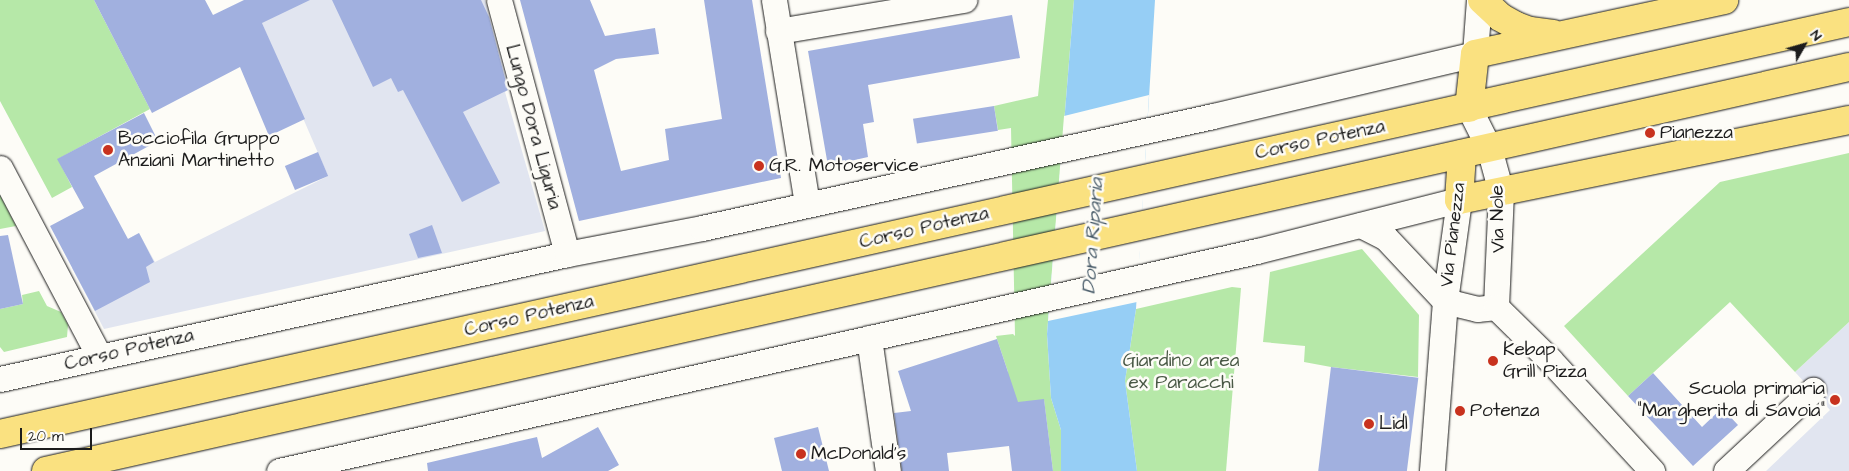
<!DOCTYPE html>
<html>
<head>
<meta charset="utf-8">
<style>
  body { margin:0 }
  #map { position:relative; width:1849px; height:471px; overflow:hidden; background:#fdfcf7; font-family:"Architects Daughter",sans-serif }
  div>[style] { position:absolute }
  .built>* { inset:0; background:#e1e5f0 }
  .green>* { inset:0; background:#b6e8a8 }
  .water>* { inset:0; background:#96cef5 }
  .pier>* { inset:0; background:#fdfcf7 }
  .building>* { inset:0; background:#a1b0df; transform-origin:0 0 }
  .roads { filter:drop-shadow(0 0 1px #1c1c1c) drop-shadow(0 0 1px #1c1c1c) }
  .minor>* { height:25px; margin:-12.5px; padding:0 12.5px; transform-origin:12.5px; border-radius:12.5px; background:#fdfcf7 }
  .major>* { height:28px; margin:-14px; padding:0 14px; transform-origin:14px; border-radius:14px; background:#fae180 }
  .dots>* { width:14px; height:14px; translate:-50% -50%; box-sizing:border-box; border:2px solid #fdfcf7; border-radius:50% }
  span { translate:-50% -50%; white-space:nowrap; text-align:center; line-height:1.15; -webkit-text-stroke:5px #fdfcf7; paint-order:stroke }
  .street-label { font-size:19px; color:#1c1c1c }
  .poi-label { font-size:19px; color:#1c1c1c }
  .left { translate:0 -50%; text-align:left }
  .right { translate:-100% -50%; text-align:right }
  .park-label { font-size:19px; color:#4a5946 }
  .water-label { font-size:20px; color:#475a68; font-style:italic }
  .north { position:absolute; left:1779px; top:20px; width:50px; height:50px; -webkit-text-stroke:4px #fdfcf7; paint-order:stroke; rotate:52deg; font-size:14px; font-weight:700; line-height:20px; text-align:center; color:#1c1c1c }
  .north::after { content:''; display:block; margin:auto; width:18px; height:22px; background:#1c1c1c; clip-path:polygon(50% 0,100% 100%,50% 72%,0 100%) }
  .scale { position:absolute; left:20px; top:428px; width:72px; height:22px; box-sizing:border-box; border:2px solid #1c1c1c; border-top:0; padding-left:6px; font-size:15px; line-height:18px; white-space:nowrap; color:#1c1c1c; -webkit-text-stroke:4px #fdfcf7; paint-order:stroke }
</style>
</head>
<body>
<div id="map">
  <div class="built">
    <div style="clip-path:polygon(252px 0,485px 0,509px 89px,505px 92px,545px 231px,104px 329px,72px 268px,139px 233px,155px 262px,328px 176px)"></div>
    <div style="clip-path:polygon(1849px 322px,1849px 471px,1766px 471px,1830px 410px,1795px 372px)"></div>
  </div>
  <div class="green">
    <div style="clip-path:polygon(0 0,94px 0,150px 109px,58px 159px,72px 187px,52px 198px,0 101px)"></div>
    <div style="clip-path:polygon(1048px 0,1074px 0,1047px 334px,1051px 398px,1061px 430px,1061px 471px,1053px 471px,1044px 400px,1002px 404px,1008px 372px,996px 336px,1013px 334px,1015px 336px,1011px 128px,998px 130px,994px 106px,1038px 96px)"></div>
    <div style="clip-path:polygon(1849px 153px,1849px 322px,1795px 372px,1730px 302px,1628px 396px,1564px 326px,1720px 182px)"></div>
    <div style="clip-path:polygon(0 195px,16px 226px,0 229px)"></div>
    <div style="clip-path:polygon(1362px 249px,1419px 315px,1418px 377px,1331px 367px,1304px 362px,1305px 346px,1263px 342px,1270px 272px)"></div>
    <div style="clip-path:polygon(1232px 287px,1241px 288px,1226px 471px,1137px 471px,1125px 381px,1136px 309px)"></div>
    <div style="clip-path:polygon(39px 291px,47px 306px,61px 312px,68px 325px,67px 337px,4px 352px,0 347px,0 309px,23px 304px,22px 295px)"></div>
  </div>
  <div class="water">
    <div style="clip-path:polygon(1074px 0,1155px 0,1136px 309px,1125px 381px,1137px 471px,1061px 471px,1061px 430px,1051px 398px,1047px 334px)"></div>
  </div>
  <div class="pier">
    <div style="clip-path:polygon(1149px 95px,1137px 302px,1048px 321px,1064px 116px)"></div>
  </div>
  <div class="building">
    <div style="clip-path:polygon(94px 0,205px 0,213px 15px,244px 0,310px 0,262px 23px,305px 119px,269px 136px,240px 67px,152px 113px)"></div>
    <div style="clip-path:polygon(332px 0,481px 0,489px 17px,508px 90px,463px 112px,500px 183px,462px 202px,403px 90px,398px 92px,391px 78px,373px 87px)"></div>
    <div style="clip-path:polygon(520px 0,590px 0,605px 36px,655px 28px,659px 54px,616px 59px,594px 70px,621px 171px,669px 160px,665px 129px,722px 119px,704px 0,752px 0,781px 178px,579px 221px)"></div>
    <div style="clip-path:polygon(1012px 15px,1020px 58px,868px 85px,874px 122px,863px 124px,868px 157px,828px 166px,808px 51px)"></div>
    <div style="left:994px;top:106px;width:25px;height:82px;rotate:81deg"></div>
    <div style="clip-path:polygon(144px 113px,158px 141px,94px 176px,128px 239px,139px 233px,154px 262px,146px 267px,150px 282px,95px 311px,50px 226px,84px 208px,57px 159px)"></div>
    <div style="left:318px;top:152px;width:26px;height:36px;rotate:67deg"></div>
    <div style="clip-path:polygon(432px 225px,442px 253px,418px 258px,409px 234px)"></div>
    <div style="clip-path:polygon(8px 235px,23px 304px,0 309px,0 236px)"></div>
    <div style="clip-path:polygon(997px 339px,1018px 402px,1044px 399px,1053px 471px,1012px 471px,1009px 446px,947px 453px,949px 471px,902px 471px,894px 413px,911px 411px,898px 371px)"></div>
    <div style="left:1331px;top:367px;width:88px;height:105px;rotate:7deg"></div>
    <div style="clip-path:polygon(1653px 373px,1702px 427px,1722px 408px,1738px 425px,1693px 466px,1628px 396px)"></div>
    <div style="clip-path:polygon(598px 427px,619px 465px,608px 471px,428px 471px,427px 463px,537px 437px,542px 458px)"></div>
    <div style="clip-path:polygon(818px 427px,829px 471px,782px 471px,774px 438px)"></div>
  </div>
  <div class="roads">
    <div class="minor">
      <div style="left:499px;top:0;width:263px;rotate:75deg"></div>
      <div style="left:774px;top:0;width:206px;rotate:80.8deg"></div>
      <div style="left:778px;top:31px;width:189px;rotate:-9.5deg"></div>
      <div style="left:1469px;top:108px;width:45px;rotate:63.4deg"></div>
      <div style="left:1489px;top:148px;width:46px;rotate:74.7deg"></div>
      <div style="left:1501px;top:192px;width:115px;rotate:92.5deg"></div>
      <div style="left:0;top:168px;width:212px;rotate:62.2deg"></div>
      <div style="left:1361px;top:225px;width:27px;rotate:27deg"></div>
      <div style="left:1385px;top:237px;width:88px;rotate:46.8deg"></div>
      <div style="left:1445px;top:301px;width:33px;rotate:14deg"></div>
      <div style="left:1477px;top:309px;width:19px;rotate:-6deg"></div>
      <div style="left:1496px;top:307px;width:76px;rotate:44.5deg"></div>
      <div style="left:1550px;top:360px;width:151px;rotate:47.4deg"></div>
      <div style="left:869px;top:338px;width:134px;rotate:81.9deg"></div>
      <div style="left:0;top:379px;width:581px;rotate:-12.43deg"></div>
      <div style="left:567px;top:254px;width:137px;rotate:-10.9deg"></div>
      <div style="left:702px;top:228px;width:523px;rotate:-12.36deg"></div>
      <div style="left:1213px;top:116px;width:269px;rotate:-13.3deg"></div>
      <div style="left:1475px;top:54px;width:54px;rotate:-85.8deg"></div>
      <div style="left:279px;top:471px;width:1002px;rotate:-12.68deg"></div>
      <div style="left:1257px;top:251px;width:208px;rotate:-14.2deg"></div>
      <div style="left:1459px;top:200px;width:102px;rotate:97.9deg"></div>
      <div style="left:1445px;top:301px;width:170px;rotate:94.4deg"></div>
      <div style="left:1726px;top:471px;width:119px;rotate:-43deg"></div>
    </div>
    <div class="major">
      <div style="left:1482px;top:0;width:25px;rotate:43deg"></div>
      <div style="left:1500px;top:17px;width:18px;rotate:29deg"></div>
      <div style="left:1516px;top:26px;width:15px;rotate:20deg"></div>
      <div style="left:1530px;top:31px;width:23px;rotate:7deg"></div>
      <div style="left:1469px;top:108px;width:54px;rotate:-83.7deg"></div>
      <div style="left:1475px;top:54px;width:255px;rotate:-12.2deg"></div>
      <div style="left:1462px;top:154px;width:46px;rotate:93.7deg"></div>
      <div style="left:1459px;top:200px;width:398px;rotate:-11.6deg"></div>
      <div style="left:0;top:434px;width:1894px;rotate:-12.56deg"></div>
      <div style="left:46px;top:471px;width:1848px;rotate:-12.63deg"></div>
    </div>
  </div>
  <div class="dots">
    <div style="left:1650px;top:133px;background:#c8321e"></div>
    <div style="left:108px;top:150px;background:#c8321e"></div>
    <div style="left:759px;top:166px;background:#c8321e"></div>
    <div style="left:1493px;top:361px;background:#c8321e"></div>
    <div style="left:1835px;top:400px;background:#c8321e"></div>
    <div style="left:1460px;top:411px;background:#c8321e"></div>
    <div style="left:1369px;top:424px;background:#c8321e"></div>
    <div style="left:801px;top:454px;background:#c8321e"></div>
  </div>
  <div class="street-label">
    <span style="left:533px;top:127px;rotate:75deg">Lungo Dora Liguria</span>
    <span style="left:1320px;top:140px;rotate:-12deg">Corso Potenza</span>
    <span style="left:1498px;top:219px;rotate:-91deg">Via Nole</span>
    <span style="left:924px;top:228px;rotate:-13deg">Corso Potenza</span>
    <span style="left:1453px;top:235px;rotate:-83deg">Via Pianezza</span>
    <span style="left:529px;top:316px;rotate:-13deg">Corso Potenza</span>
    <span style="left:129px;top:350px;rotate:-13deg">Corso Potenza</span>
  </div>
  <div class="poi-label">
    <span class="left" style="left:1660px;top:133px">Pianezza</span>
    <span class="left" style="left:118px;top:150px">Bocciofila Gruppo<br>Anziani Martinetto</span>
    <span class="left" style="left:769px;top:166px">G.R. Motoservice</span>
    <span class="left" style="left:1503px;top:361px">Kebap<br>Grill Pizza</span>
    <span class="right" style="left:1825px;top:400px">Scuola primaria<br>"Margherita di Savoia"</span>
    <span class="left" style="left:1470px;top:411px">Potenza</span>
    <span class="left" style="left:1379px;top:424px">Lidl</span>
    <span class="left" style="left:811px;top:454px">McDonald's</span>
  </div>
  <div class="park-label">
    <span style="left:1181px;top:372px">Giardino area<br>ex Paracchi</span>
  </div>
  <div class="water-label">
    <span style="left:1093px;top:236px;rotate:-86deg">Dora Riparia</span>
  </div>
  <div class="north">N</div>
  <div class="scale">20 m</div>
</div>
</body>
</html>
